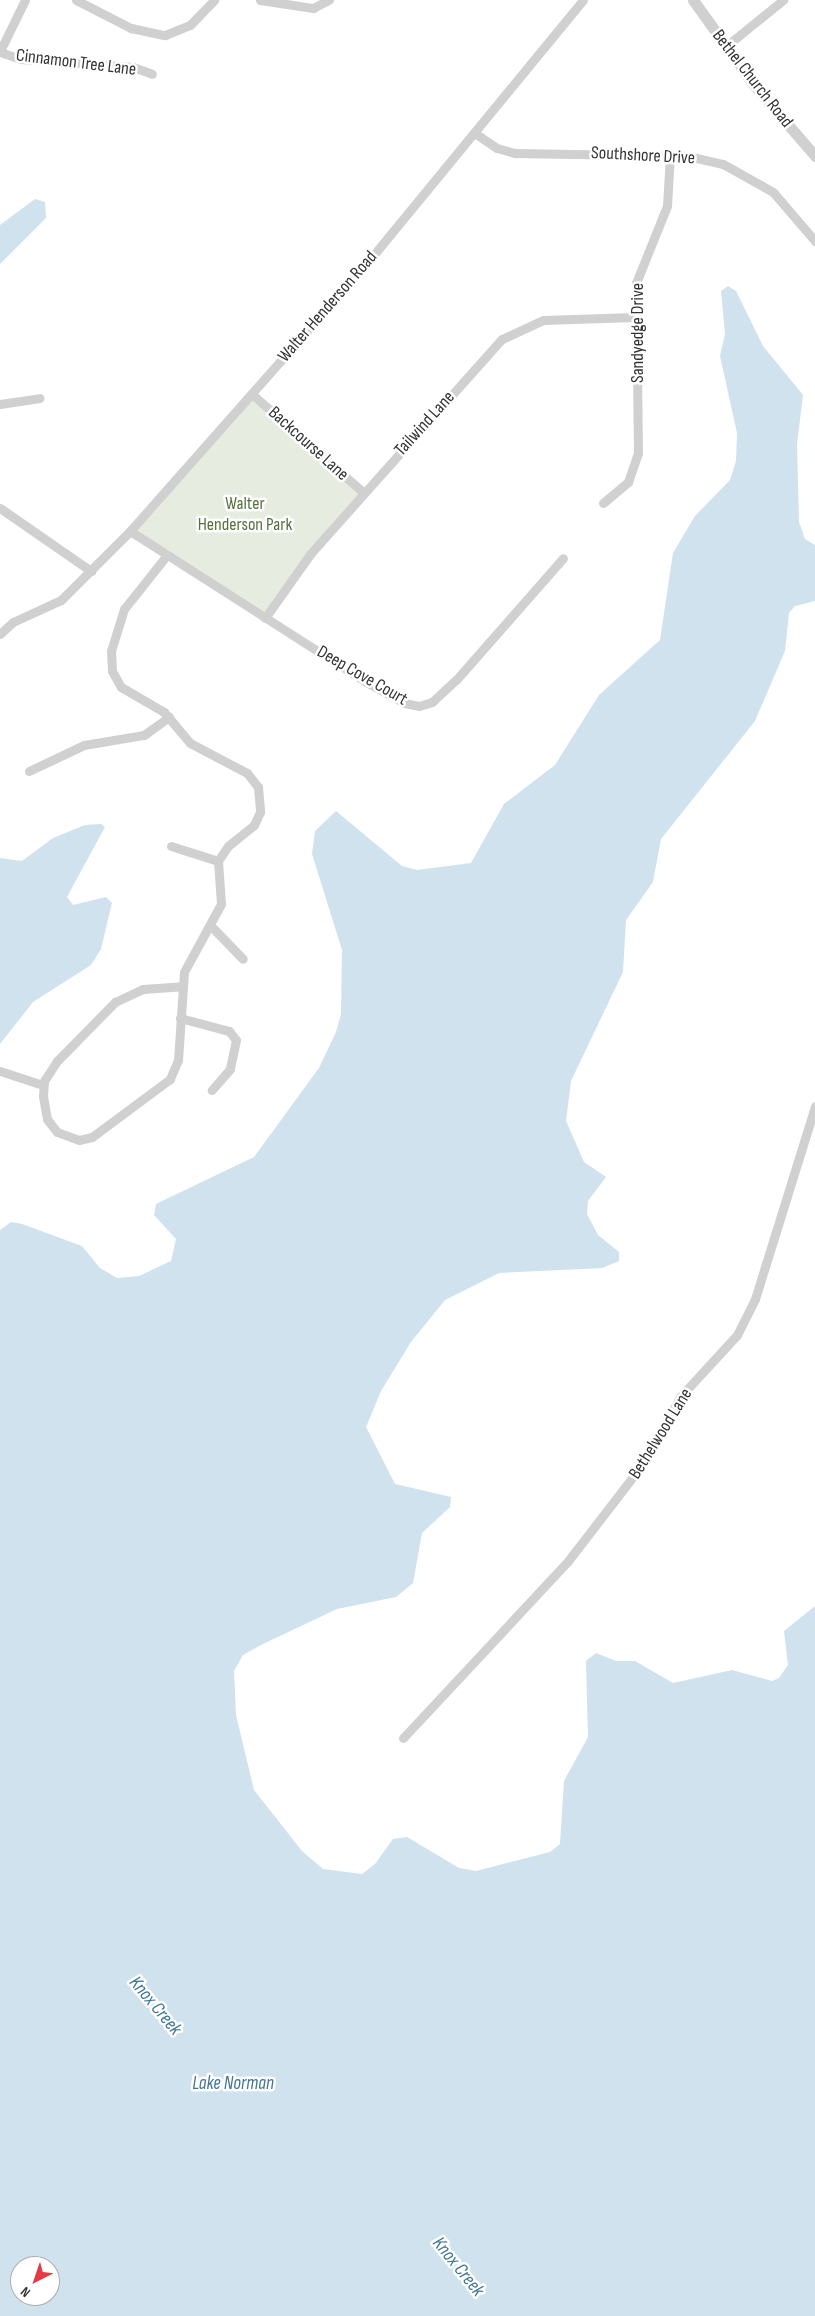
<!DOCTYPE html>
<html>
<head>
<meta charset="utf-8">
<style>
  body { margin:0 }
  #map { position:relative; width:815px; height:2316px; overflow:hidden; background:#fff; font-family:"Sofia Sans Condensed",sans-serif }
  div>[style] { position:absolute }
  .green>* { inset:0; background:#e6ecdf }
  .water>* { inset:0; background:#cfe2ee }
  .minor>* { height:9px; margin:-4.5px; padding:0 4.5px; transform-origin:4.5px; border-radius:4.5px; background:#d0d0d0 }
  .tertiary>* { height:11px; margin:-5.5px; padding:0 5.5px; transform-origin:5.5px; border-radius:5.5px; background:#d0d0d0 }
  span { translate:-50% -50%; white-space:nowrap; text-align:center; line-height:1.15; -webkit-text-stroke:5px #fff; paint-order:stroke }
  .street-label { font-size:18px; color:#333 }
  .park-label { font-size:18px; color:#56703f }
  .water-label { font-size:19px; color:#3f7597; font-style:italic }
  .north { position:absolute; left:10px; top:2256px; width:50px; height:50px; box-sizing:border-box; background:#fff; border:1px solid #adadad; border-radius:50%; rotate:221deg; font-size:14px; font-weight:700; line-height:20px; text-align:center; color:#333 }
  .north::after { content:''; display:block; margin:auto; width:18px; height:22px; background:#e63946; clip-path:polygon(50% 0,100% 100%,50% 72%,0 100%) }
</style>
</head>
<body>
<div id="map">
  <div class="green">
    <div style="clip-path:polygon(252px 395px,363px 493px,265px 617px,131px 531px)"></div>
  </div>
  <div class="water">
    <div style="clip-path:polygon(35px 199px,45px 202px,46px 218px,0 264px,0 225px)"></div>
    <div style="clip-path:polygon(evenodd,728px 286px,736px 291px,763px 346px,803px 395px,797px 444px,799px 522px,805px 539px,815px 545px,815px 601px,795px 606px,789px 613px,785px 651px,755px 721px,661px 839px,653px 882px,626px 920px,623px 972px,571px 1081px,566px 1121px,584px 1162px,606px 1177px,588px 1201px,587px 1214px,598px 1235px,619px 1252px,619px 1261px,602px 1268px,499px 1273px,445px 1300px,411px 1342px,381px 1391px,366px 1427px,395px 1484px,451px 1497px,450px 1507px,422px 1533px,413px 1583px,396px 1597px,337px 1609px,263px 1644px,243px 1655px,234px 1671px,236px 1715px,254px 1790px,302px 1851px,323px 1869px,362px 1874px,375px 1864px,393px 1839px,407px 1837px,459px 1868px,476px 1871px,550px 1852px,560px 1844px,564px 1781px,588px 1737px,586px 1661px,596px 1653px,616px 1661px,635px 1661px,673px 1683px,732px 1670px,772px 1681px,779px 1678px,788px 1665px,784px 1631px,815px 1606px,815px 2316px,0 2316px,0 1230px,11px 1222px,22px 1224px,82px 1246px,100px 1268px,117px 1278px,139px 1276px,171px 1261px,176px 1239px,154px 1215px,156px 1204px,254px 1157px,319px 1068px,336px 1032px,341px 1014px,342px 950px,312px 854px,315px 831px,336px 811px,402px 866px,417px 870px,471px 863px,504px 804px,555px 765px,599px 695px,660px 640px,673px 553px,695px 516px,730px 480px,736px 461px,737px 433px,720px 356px,725px 334px,721px 291px,728px 286px,20px 2266px,50px 2266px,50px 2296px,20px 2296px,20px 2266px)"></div>
    <div style="clip-path:polygon(101px 824px,105px 827px,67px 897px,73px 905px,106px 897px,112px 903px,101px 949px,91px 965px,33px 1002px,0 1044px,0 858px,22px 861px,53px 838px,85px 825px)"></div>
  </div>
  <div class="minor">
    <div style="left:76px;top:0;width:62px;rotate:27deg"></div>
    <div style="left:131px;top:28px;width:35px;rotate:12deg"></div>
    <div style="left:165px;top:35px;width:27px;rotate:-22deg"></div>
    <div style="left:190px;top:25px;width:35px;rotate:-46deg"></div>
    <div style="left:260px;top:0;width:54px;rotate:8.6deg"></div>
    <div style="left:313px;top:8px;width:18px;rotate:-27deg"></div>
    <div style="left:725px;top:47px;width:75px;rotate:-39deg"></div>
    <div style="left:0;top:51px;width:57px;rotate:-63.9deg"></div>
    <div style="left:0;top:52px;width:21px;rotate:19deg"></div>
    <div style="left:20px;top:59px;width:113px;rotate:4deg"></div>
    <div style="left:133px;top:67px;width:20px;rotate:20deg"></div>
    <div style="left:476px;top:134px;width:25px;rotate:34deg"></div>
    <div style="left:497px;top:148px;width:19px;rotate:16deg"></div>
    <div style="left:515px;top:153px;width:173px;rotate:1deg"></div>
    <div style="left:688px;top:156px;width:36px;rotate:13deg"></div>
    <div style="left:723px;top:164px;width:57px;rotate:29.2deg"></div>
    <div style="left:773px;top:192px;width:65px;rotate:49.4deg"></div>
    <div style="left:252px;top:394px;width:149px;rotate:41.5deg"></div>
    <div style="left:0;top:404px;width:40px;rotate:-8.5deg"></div>
    <div style="left:603px;top:503px;width:33px;rotate:-40deg"></div>
    <div style="left:628px;top:482px;width:31px;rotate:-71deg"></div>
    <div style="left:638px;top:453px;width:170px;rotate:-90.7deg"></div>
    <div style="left:636px;top:283px;width:83px;rotate:-68.1deg"></div>
    <div style="left:667px;top:206px;width:51px;rotate:-86.6deg"></div>
    <div style="left:0;top:508px;width:111px;rotate:34.7deg"></div>
    <div style="left:130px;top:531px;width:282px;rotate:32.6deg"></div>
    <div style="left:368px;top:683px;width:41px;rotate:29.1deg"></div>
    <div style="left:404px;top:703px;width:15px;rotate:11deg"></div>
    <div style="left:419px;top:706px;width:14px;rotate:-17deg"></div>
    <div style="left:432px;top:702px;width:33px;rotate:-43deg"></div>
    <div style="left:456px;top:680px;width:162px;rotate:-48.7deg"></div>
    <div style="left:167px;top:555px;width:69px;rotate:128.5deg"></div>
    <div style="left:124px;top:609px;width:44px;rotate:107.2deg"></div>
    <div style="left:111px;top:651px;width:20px;rotate:87deg"></div>
    <div style="left:112px;top:671px;width:18px;rotate:61deg"></div>
    <div style="left:121px;top:687px;width:50px;rotate:30.2deg"></div>
    <div style="left:164px;top:712px;width:40px;rotate:50deg"></div>
    <div style="left:190px;top:743px;width:64px;rotate:27.8deg"></div>
    <div style="left:247px;top:773px;width:18px;rotate:52deg"></div>
    <div style="left:258px;top:787px;width:25px;rotate:85deg"></div>
    <div style="left:260px;top:812px;width:14px;rotate:115deg"></div>
    <div style="left:254px;top:825px;width:33px;rotate:141deg"></div>
    <div style="left:228px;top:846px;width:18px;rotate:124deg"></div>
    <div style="left:218px;top:861px;width:43px;rotate:86deg"></div>
    <div style="left:221px;top:904px;width:77px;rotate:118.6deg"></div>
    <div style="left:184px;top:972px;width:88px;rotate:93.9deg"></div>
    <div style="left:178px;top:1060px;width:21px;rotate:113deg"></div>
    <div style="left:170px;top:1079px;width:97px;rotate:143.4deg"></div>
    <div style="left:92px;top:1137px;width:13px;rotate:167deg"></div>
    <div style="left:79px;top:1140px;width:23px;rotate:-160deg"></div>
    <div style="left:57px;top:1132px;width:16px;rotate:-128deg"></div>
    <div style="left:47px;top:1119px;width:23px;rotate:-100deg"></div>
    <div style="left:43px;top:1096px;width:15px;rotate:-86deg"></div>
    <div style="left:44px;top:1081px;width:24px;rotate:-57deg"></div>
    <div style="left:57px;top:1061px;width:83px;rotate:-45.5deg"></div>
    <div style="left:115px;top:1002px;width:31px;rotate:-25deg"></div>
    <div style="left:143px;top:989px;width:39px;rotate:-4deg"></div>
    <div style="left:265px;top:618px;width:80px;rotate:-54.7deg"></div>
    <div style="left:311px;top:553px;width:287px;rotate:-48.3deg"></div>
    <div style="left:502px;top:339px;width:45px;rotate:-24.9deg"></div>
    <div style="left:543px;top:320px;width:92px;rotate:-1.9deg"></div>
    <div style="left:0;top:634px;width:18px;rotate:-43deg"></div>
    <div style="left:13px;top:622px;width:53px;rotate:-24.6deg"></div>
    <div style="left:61px;top:600px;width:98px;rotate:-45deg"></div>
    <div style="left:130px;top:531px;width:350px;rotate:-48.5deg"></div>
    <div style="left:362px;top:269px;width:348px;rotate:-50.6deg"></div>
    <div style="left:29px;top:771px;width:61px;rotate:-25.3deg"></div>
    <div style="left:84px;top:745px;width:61px;rotate:-9.5deg"></div>
    <div style="left:144px;top:735px;width:31px;rotate:-36deg"></div>
    <div style="left:171px;top:846px;width:49px;rotate:17.7deg"></div>
    <div style="left:210px;top:925px;width:47px;rotate:45.9deg"></div>
    <div style="left:180px;top:1018px;width:51px;rotate:14.9deg"></div>
    <div style="left:229px;top:1031px;width:11px;rotate:52deg"></div>
    <div style="left:236px;top:1040px;width:30px;rotate:102deg"></div>
    <div style="left:230px;top:1069px;width:28px;rotate:131deg"></div>
    <div style="left:0;top:1071px;width:45px;rotate:18deg"></div>
    <div style="left:403px;top:1738px;width:242px;rotate:-47deg"></div>
    <div style="left:568px;top:1561px;width:133px;rotate:-52.4deg"></div>
    <div style="left:649px;top:1456px;width:67px;rotate:-62.3deg"></div>
    <div style="left:680px;top:1397px;width:84px;rotate:-47.4deg"></div>
    <div style="left:737px;top:1335px;width:40px;rotate:-63.4deg"></div>
    <div style="left:755px;top:1299px;width:202px;rotate:-72.7deg"></div>
  </div>
  <div class="tertiary">
    <div style="left:693px;top:0;width:105px;rotate:54.3deg"></div>
    <div style="left:754px;top:85px;width:94px;rotate:49.3deg"></div>
  </div>
  <div class="street-label">
    <span style="left:76px;top:63px;rotate:7deg">Cinnamon Tree Lane</span>
    <span style="left:752px;top:79px;rotate:52deg">Bethel Church Road</span>
    <span style="left:643px;top:156px;rotate:3deg">Southshore Drive</span>
    <span style="left:328px;top:307px;rotate:-49deg">Walter Henderson Road</span>
    <span style="left:638px;top:333px;rotate:-90deg">Sandyedge Drive</span>
    <span style="left:425px;top:424px;rotate:-48deg">Tailwind Lane</span>
    <span style="left:308px;top:444px;rotate:42deg">Backcourse Lane</span>
    <span style="left:362px;top:676px;rotate:30deg">Deep Cove Court</span>
    <span style="left:661px;top:1434px;rotate:-58deg">Bethelwood Lane</span>
  </div>
  <div class="park-label">
    <span style="left:245px;top:515px">Walter<br>Henderson Park</span>
  </div>
  <div class="water-label">
    <span style="left:155px;top:2006px;rotate:50deg">Knox Creek</span>
    <span style="left:233px;top:2084px">Lake Norman</span>
    <span style="left:458px;top:2267px;rotate:51deg">Knox Creek</span>
  </div>
  <div class="north">N</div>
</div>
</body>
</html>
